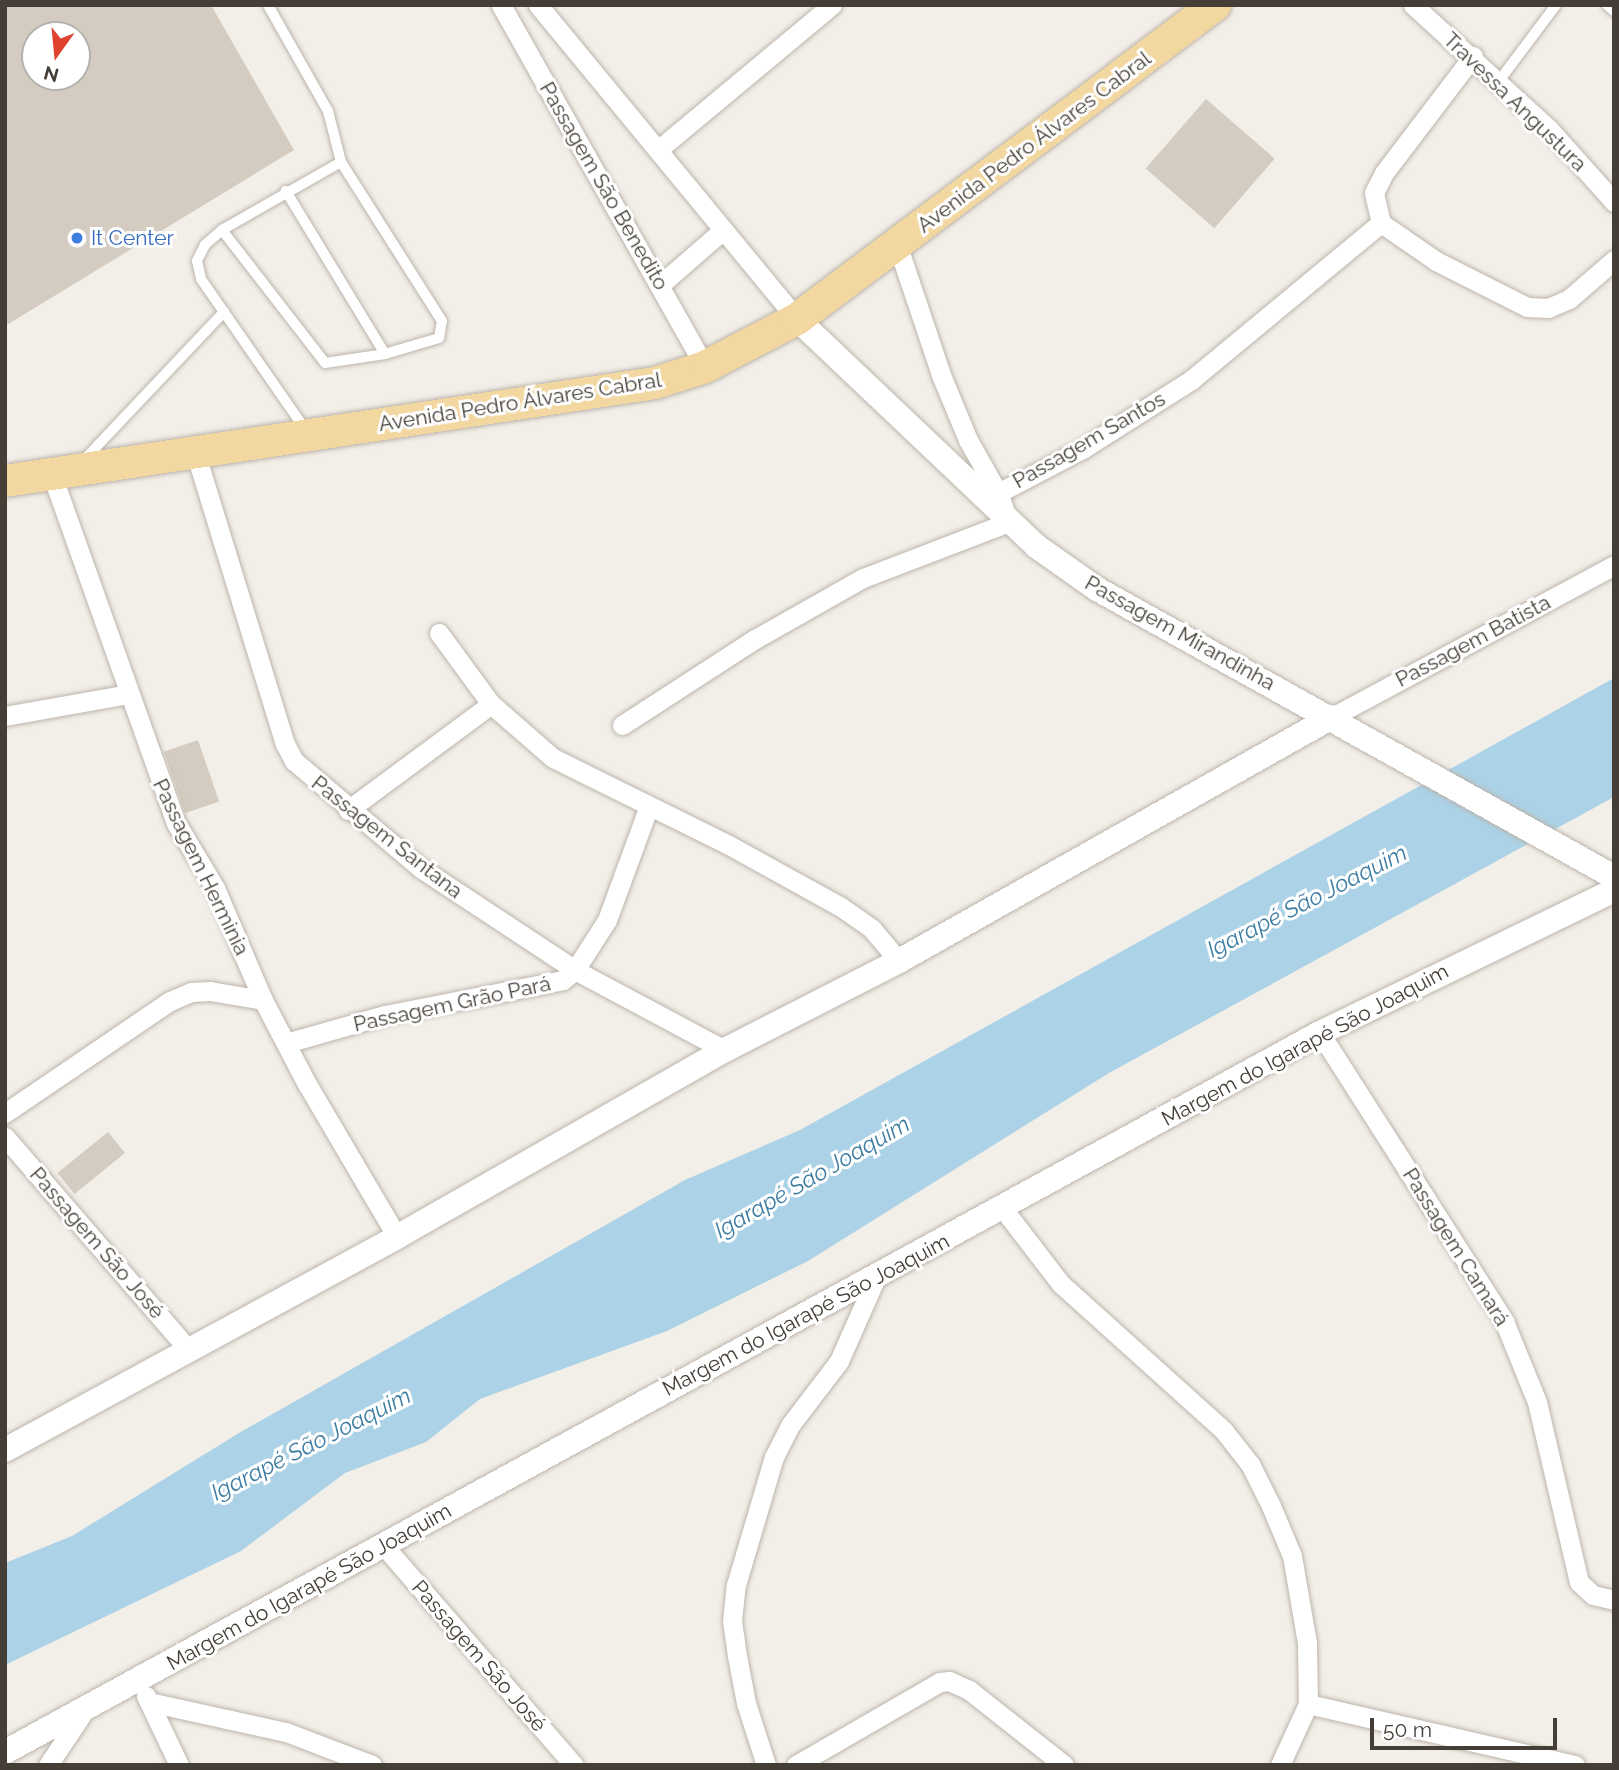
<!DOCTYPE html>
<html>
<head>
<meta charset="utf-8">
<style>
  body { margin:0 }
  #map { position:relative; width:1619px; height:1770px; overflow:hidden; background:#f2eee8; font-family:Raleway,sans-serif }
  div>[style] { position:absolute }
  .water>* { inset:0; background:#abd2e7 }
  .building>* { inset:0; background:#d5ccc1; transform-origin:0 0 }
  .roads { filter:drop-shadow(0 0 2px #bcb5ab) drop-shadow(0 0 2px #bcb5ab) }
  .service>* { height:10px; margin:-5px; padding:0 5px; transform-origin:5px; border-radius:5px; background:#fff }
  .minor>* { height:19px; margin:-9.5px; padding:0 9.5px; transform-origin:9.5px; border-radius:9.5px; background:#fff }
  .tertiary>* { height:24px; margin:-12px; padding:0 12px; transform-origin:12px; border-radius:12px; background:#fff }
  .primary>* { height:32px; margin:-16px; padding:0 16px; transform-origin:16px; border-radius:16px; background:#f2d7a0 }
  .dots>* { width:19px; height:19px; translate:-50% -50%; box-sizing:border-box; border:4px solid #fff; border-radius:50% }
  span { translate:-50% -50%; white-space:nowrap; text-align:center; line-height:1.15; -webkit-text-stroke:6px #fff; paint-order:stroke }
  .street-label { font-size:21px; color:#443e37 }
  .shop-label { font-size:21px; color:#366cbe }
  .left { translate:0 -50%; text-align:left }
  .water-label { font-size:23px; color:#3d7da3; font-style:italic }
  .frame { position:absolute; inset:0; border:7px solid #443e37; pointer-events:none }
  .north { position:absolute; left:21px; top:21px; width:70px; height:70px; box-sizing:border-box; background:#fff; border:2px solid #b4b2af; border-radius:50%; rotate:195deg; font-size:19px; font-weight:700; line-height:28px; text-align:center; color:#443e37 }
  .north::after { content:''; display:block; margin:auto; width:24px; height:32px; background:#e04230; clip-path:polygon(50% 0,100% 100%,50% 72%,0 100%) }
  .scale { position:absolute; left:1370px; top:1718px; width:187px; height:32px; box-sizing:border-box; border:4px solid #443e37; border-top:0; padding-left:9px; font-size:21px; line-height:24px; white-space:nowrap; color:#443e37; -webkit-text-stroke:5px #fff; paint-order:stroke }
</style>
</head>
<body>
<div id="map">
  <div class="water">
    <div style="clip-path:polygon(1614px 678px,1614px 797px,1109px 1073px,808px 1261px,667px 1331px,480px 1399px,426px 1442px,345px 1473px,241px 1551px,5px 1665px,5px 1563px,72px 1536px,239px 1433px,685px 1180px,800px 1130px)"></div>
  </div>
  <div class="building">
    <div style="clip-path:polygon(evenodd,5px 5px,211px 5px,294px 150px,5px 326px,5px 5px,35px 35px,77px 35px,77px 77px,35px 77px,35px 35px)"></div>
    <div style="left:1206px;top:99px;width:91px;height:92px;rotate:41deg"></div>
    <div style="left:198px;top:740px;width:65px;height:36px;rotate:71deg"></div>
    <div style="left:108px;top:1132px;width:27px;height:65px;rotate:51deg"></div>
  </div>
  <div class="roads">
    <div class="service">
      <div style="left:268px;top:5px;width:122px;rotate:60.5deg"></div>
      <div style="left:328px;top:111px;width:53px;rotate:75.7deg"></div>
      <div style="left:341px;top:162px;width:137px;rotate:150.3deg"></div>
      <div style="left:222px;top:230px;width:23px;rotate:139deg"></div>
      <div style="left:205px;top:245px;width:18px;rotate:117deg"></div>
      <div style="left:197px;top:261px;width:18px;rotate:77deg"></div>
      <div style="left:201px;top:279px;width:183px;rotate:55.3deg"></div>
      <div style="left:1607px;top:5px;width:9px;rotate:41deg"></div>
      <div style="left:1499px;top:81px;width:95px;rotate:-53.1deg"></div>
      <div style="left:341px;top:162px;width:188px;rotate:57.6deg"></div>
      <div style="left:442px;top:321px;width:17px;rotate:100deg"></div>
      <div style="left:439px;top:338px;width:56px;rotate:163.5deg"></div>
      <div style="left:222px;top:230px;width:168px;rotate:52.2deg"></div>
      <div style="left:325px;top:363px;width:61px;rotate:-8.5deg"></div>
      <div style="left:385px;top:354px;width:191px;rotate:-121.3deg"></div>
      <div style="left:82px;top:462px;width:207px;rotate:-46.6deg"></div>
    </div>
    <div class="minor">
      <div style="left:501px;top:5px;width:416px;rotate:60.6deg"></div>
      <div style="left:538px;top:5px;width:407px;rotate:50.5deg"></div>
      <div style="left:1413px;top:5px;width:184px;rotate:42.4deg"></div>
      <div style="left:1549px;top:129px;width:98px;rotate:48.3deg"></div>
      <div style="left:1473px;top:56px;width:147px;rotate:127.3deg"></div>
      <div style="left:1384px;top:173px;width:22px;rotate:117deg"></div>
      <div style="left:1374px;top:193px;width:31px;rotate:77deg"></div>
      <div style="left:1381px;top:223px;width:67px;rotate:34.6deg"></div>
      <div style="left:1436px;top:261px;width:102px;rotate:26.8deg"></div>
      <div style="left:1527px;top:307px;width:21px;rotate:3deg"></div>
      <div style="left:1548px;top:308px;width:23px;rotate:-23deg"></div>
      <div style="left:1569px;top:299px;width:60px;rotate:-40.9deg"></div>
      <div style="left:659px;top:149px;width:225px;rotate:-39.8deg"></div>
      <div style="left:897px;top:244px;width:138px;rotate:71.4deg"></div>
      <div style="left:941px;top:375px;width:70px;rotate:67.4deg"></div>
      <div style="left:968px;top:440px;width:61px;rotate:60.5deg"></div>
      <div style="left:661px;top:284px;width:82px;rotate:-41.1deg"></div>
      <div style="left:196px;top:455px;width:302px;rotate:72.9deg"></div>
      <div style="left:285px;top:744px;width:19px;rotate:62deg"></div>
      <div style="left:294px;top:761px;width:167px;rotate:40.2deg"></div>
      <div style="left:422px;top:869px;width:183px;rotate:33.4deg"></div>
      <div style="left:575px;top:970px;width:170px;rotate:28.1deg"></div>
      <div style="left:52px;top:475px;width:369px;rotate:70.4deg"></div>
      <div style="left:176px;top:823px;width:76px;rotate:59deg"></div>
      <div style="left:215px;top:888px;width:122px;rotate:66.8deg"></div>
      <div style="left:263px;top:1000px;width:95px;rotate:62.4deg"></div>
      <div style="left:307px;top:1084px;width:178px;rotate:59.5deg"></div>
      <div style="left:439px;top:633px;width:88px;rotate:53.8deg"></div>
      <div style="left:491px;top:704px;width:82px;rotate:41.1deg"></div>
      <div style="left:553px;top:758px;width:194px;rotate:26.3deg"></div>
      <div style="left:727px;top:844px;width:130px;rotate:28.9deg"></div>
      <div style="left:841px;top:907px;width:38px;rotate:35deg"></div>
      <div style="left:872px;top:929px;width:42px;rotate:49.8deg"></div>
      <div style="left:5px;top:716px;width:126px;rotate:-10.1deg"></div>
      <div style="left:1332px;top:717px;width:320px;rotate:-28.3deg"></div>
      <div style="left:622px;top:725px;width:158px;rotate:-32.9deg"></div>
      <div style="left:755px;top:639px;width:124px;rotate:-29.5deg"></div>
      <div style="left:863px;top:578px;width:156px;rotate:-21deg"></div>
      <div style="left:1009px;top:522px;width:31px;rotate:-111deg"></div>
      <div style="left:998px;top:493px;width:97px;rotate:-27.6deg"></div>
      <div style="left:1084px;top:448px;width:127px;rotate:-32.4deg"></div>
      <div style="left:1191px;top:380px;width:246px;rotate:-39.6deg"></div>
      <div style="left:348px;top:810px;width:178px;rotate:-36.5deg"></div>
      <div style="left:1320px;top:1033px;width:342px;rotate:57.4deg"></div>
      <div style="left:1504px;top:1321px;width:87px;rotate:67.8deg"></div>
      <div style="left:1537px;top:1402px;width:185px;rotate:76.9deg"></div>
      <div style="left:1579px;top:1582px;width:19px;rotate:43deg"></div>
      <div style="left:1593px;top:1595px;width:22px;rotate:13deg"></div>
      <div style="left:286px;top:1043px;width:103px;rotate:-15.8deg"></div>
      <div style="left:385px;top:1015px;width:181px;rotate:-11.1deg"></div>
      <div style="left:563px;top:980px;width:16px;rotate:-40deg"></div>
      <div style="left:575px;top:970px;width:59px;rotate:-57.4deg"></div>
      <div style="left:607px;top:920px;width:121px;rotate:-69.8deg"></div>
      <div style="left:5px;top:1113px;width:199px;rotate:-34.2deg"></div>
      <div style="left:170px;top:1001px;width:23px;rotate:-23deg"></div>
      <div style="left:191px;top:992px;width:19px;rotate:-3deg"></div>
      <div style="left:210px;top:991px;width:54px;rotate:9.6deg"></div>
      <div style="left:5px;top:1137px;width:281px;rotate:49.2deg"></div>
      <div style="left:1004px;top:1210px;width:93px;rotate:52.4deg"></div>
      <div style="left:1061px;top:1284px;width:219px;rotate:42deg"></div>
      <div style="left:1224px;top:1431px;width:42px;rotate:51.8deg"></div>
      <div style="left:1250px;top:1464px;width:47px;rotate:63.4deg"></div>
      <div style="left:1271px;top:1506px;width:54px;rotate:67.2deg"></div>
      <div style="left:1292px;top:1556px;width:88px;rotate:80.2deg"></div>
      <div style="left:1307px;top:1643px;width:61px;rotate:89.1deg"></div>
      <div style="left:1308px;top:1704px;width:67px;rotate:114.7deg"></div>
      <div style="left:384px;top:1546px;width:290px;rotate:49.1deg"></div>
      <div style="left:146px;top:1696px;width:76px;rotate:64.4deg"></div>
      <div style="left:149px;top:1702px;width:140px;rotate:12.4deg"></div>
      <div style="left:286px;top:1732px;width:92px;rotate:21deg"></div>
      <div style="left:1308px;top:1704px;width:274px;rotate:12.9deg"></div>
      <div style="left:48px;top:1765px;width:65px;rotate:-56.3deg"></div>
      <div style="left:766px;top:1765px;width:65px;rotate:-107.9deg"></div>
      <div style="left:746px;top:1703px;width:48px;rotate:-100.8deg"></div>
      <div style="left:737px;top:1656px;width:35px;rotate:-98deg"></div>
      <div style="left:732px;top:1621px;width:36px;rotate:-84deg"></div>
      <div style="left:736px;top:1585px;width:134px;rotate:-73.5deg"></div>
      <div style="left:774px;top:1457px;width:37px;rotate:-63deg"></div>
      <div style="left:791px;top:1424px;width:79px;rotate:-52.7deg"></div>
      <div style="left:839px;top:1361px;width:96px;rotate:-66.1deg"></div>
      <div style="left:796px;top:1765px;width:166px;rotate:-30deg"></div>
      <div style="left:940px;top:1682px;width:9px;rotate:-6deg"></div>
      <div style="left:949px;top:1681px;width:22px;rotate:24deg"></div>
      <div style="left:969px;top:1690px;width:121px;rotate:38.3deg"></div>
    </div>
    <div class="tertiary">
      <div style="left:797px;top:319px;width:330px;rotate:43.5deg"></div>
      <div style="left:1036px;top:546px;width:75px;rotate:35.2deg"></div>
      <div style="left:1097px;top:589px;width:592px;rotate:29.12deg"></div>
      <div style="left:5px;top:1450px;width:446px;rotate:-28.5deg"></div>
      <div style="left:397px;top:1237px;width:378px;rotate:-29.7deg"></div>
      <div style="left:725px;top:1050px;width:195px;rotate:-27.1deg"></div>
      <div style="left:899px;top:961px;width:497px;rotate:-29.4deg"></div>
      <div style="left:5px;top:1752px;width:1499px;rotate:-28.67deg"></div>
      <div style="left:1320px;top:1033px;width:327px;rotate:-25.9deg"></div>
    </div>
    <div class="primary">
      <div style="left:5px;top:481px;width:657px;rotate:-8.57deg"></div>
      <div style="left:655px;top:383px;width:52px;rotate:-17.7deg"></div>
      <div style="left:705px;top:367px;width:104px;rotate:-27.6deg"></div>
      <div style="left:797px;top:319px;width:523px;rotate:-36.91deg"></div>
    </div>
  </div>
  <div class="dots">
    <div style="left:77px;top:238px;background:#3f7fe0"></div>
  </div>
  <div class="street-label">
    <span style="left:1515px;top:102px;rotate:44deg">Travessa Angustura</span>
    <span style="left:1034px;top:142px;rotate:-37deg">Avenida Pedro Álvares Cabral</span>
    <span style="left:604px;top:186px;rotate:60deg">Passagem São Benedito</span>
    <span style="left:520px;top:402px;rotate:-9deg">Avenida Pedro Álvares Cabral</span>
    <span style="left:1089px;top:440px;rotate:-30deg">Passagem Santos</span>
    <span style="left:1180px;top:633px;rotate:29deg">Passagem Mirandinha</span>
    <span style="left:1473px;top:641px;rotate:-28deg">Passagem Batista</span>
    <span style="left:387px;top:837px;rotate:38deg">Passagem Santana</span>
    <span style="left:201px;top:867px;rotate:64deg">Passagem Herminia</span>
    <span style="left:452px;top:1004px;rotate:-12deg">Passagem Grão Pará</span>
    <span style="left:1305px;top:1045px;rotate:-28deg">Margem do Igarapé São Joaquim</span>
    <span style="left:97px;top:1243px;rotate:49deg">Passagem São José</span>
    <span style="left:1456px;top:1247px;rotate:58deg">Passagem Camará</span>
    <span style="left:806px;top:1315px;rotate:-28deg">Margem do Igarapé São Joaquim</span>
    <span style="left:309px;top:1587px;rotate:-29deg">Margem do Igarapé São Joaquim</span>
    <span style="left:479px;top:1656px;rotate:49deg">Passagem São José</span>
  </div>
  <div class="shop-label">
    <span class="left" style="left:91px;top:238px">It Center</span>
  </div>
  <div class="water-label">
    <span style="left:1307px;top:901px;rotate:-27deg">Igarapé São Joaquim</span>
    <span style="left:812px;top:1177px;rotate:-30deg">Igarapé São Joaquim</span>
    <span style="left:311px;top:1444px;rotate:-27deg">Igarapé São Joaquim</span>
  </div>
  <div class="frame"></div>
  <div class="north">N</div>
  <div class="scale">50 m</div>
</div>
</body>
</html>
